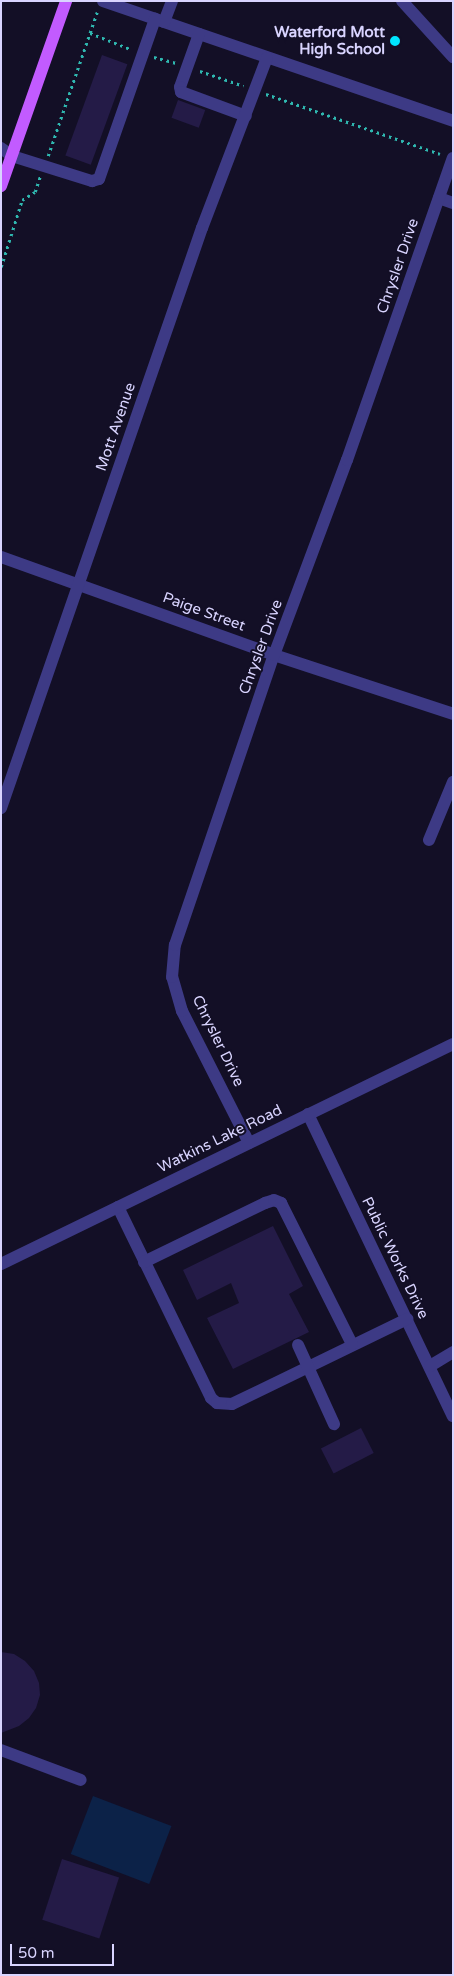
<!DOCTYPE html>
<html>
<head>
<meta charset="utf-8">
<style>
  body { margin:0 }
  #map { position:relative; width:454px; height:1976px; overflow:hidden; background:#130f26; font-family:"Varela Round",sans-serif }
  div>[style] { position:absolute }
  .water>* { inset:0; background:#0c2248; transform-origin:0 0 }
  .building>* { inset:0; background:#241b47; transform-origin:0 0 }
  .path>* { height:2.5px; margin-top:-1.25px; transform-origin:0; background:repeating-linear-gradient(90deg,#2fb8b0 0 2.5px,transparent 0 6.5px) }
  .minor>* { height:12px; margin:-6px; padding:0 6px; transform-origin:6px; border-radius:6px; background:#3d3a85 }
  .major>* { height:12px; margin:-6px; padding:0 6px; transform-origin:6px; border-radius:6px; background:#c25bff }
  .dots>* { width:14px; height:14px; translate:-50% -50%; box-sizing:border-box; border:2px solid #130f26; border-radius:50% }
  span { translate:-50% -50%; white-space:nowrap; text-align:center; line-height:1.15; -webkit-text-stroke:4px #130f26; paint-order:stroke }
  .poi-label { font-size:15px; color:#d9d4ff; font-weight:700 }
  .right { translate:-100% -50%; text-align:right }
  .street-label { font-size:15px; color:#d9d4ff }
  .frame { position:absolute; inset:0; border:2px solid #d9d4ff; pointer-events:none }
  .scale { position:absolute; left:10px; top:1944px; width:104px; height:22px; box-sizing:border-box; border:2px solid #d9d4ff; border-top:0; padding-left:6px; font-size:15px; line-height:18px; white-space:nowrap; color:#d9d4ff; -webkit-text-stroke:4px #130f26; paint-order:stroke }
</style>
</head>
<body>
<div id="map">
  <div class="water">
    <div style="left:93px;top:1796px;width:84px;height:62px;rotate:21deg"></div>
  </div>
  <div class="building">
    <div style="left:102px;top:55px;width:27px;height:107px;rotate:20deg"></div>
    <div style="left:178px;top:100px;width:29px;height:19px;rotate:20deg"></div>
    <div style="clip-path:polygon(273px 1226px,303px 1286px,289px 1294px,309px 1332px,233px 1369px,207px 1318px,239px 1303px,231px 1283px,197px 1300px,183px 1270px)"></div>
    <div style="left:361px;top:1428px;width:28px;height:45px;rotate:63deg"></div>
    <div style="clip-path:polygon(1px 1652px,14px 1654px,25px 1661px,34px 1671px,39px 1683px,40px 1695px,36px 1708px,29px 1718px,19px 1726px,1px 1733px)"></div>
    <div style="left:62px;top:1859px;width:60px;height:64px;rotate:18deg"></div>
  </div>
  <div class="path">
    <div style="left:90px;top:33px;width:43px;rotate:21.8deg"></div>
    <div style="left:154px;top:57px;width:23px;rotate:15deg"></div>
    <div style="left:200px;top:71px;width:46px;rotate:18.8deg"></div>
    <div style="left:266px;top:94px;width:184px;rotate:19deg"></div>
    <div style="left:48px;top:156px;width:152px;rotate:-71.2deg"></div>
    <div style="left:1px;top:267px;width:70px;rotate:-72.6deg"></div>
    <div style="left:22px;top:200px;width:15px;rotate:-32deg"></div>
    <div style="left:35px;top:192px;width:16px;rotate:-72deg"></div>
  </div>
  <div class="minor">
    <div style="left:103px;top:1px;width:370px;rotate:18.9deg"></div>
    <div style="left:402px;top:1px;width:76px;rotate:47.7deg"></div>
    <div style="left:164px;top:22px;width:22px;rotate:-69deg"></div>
    <div style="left:199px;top:34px;width:56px;rotate:109.7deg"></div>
    <div style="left:180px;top:87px;width:5px;rotate:79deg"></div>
    <div style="left:181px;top:92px;width:69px;rotate:20.3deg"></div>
    <div style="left:1px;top:148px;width:14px;rotate:36deg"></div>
    <div style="left:12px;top:156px;width:84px;rotate:17.4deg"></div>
    <div style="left:92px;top:181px;width:7px;rotate:-16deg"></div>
    <div style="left:99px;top:179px;width:170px;rotate:-70.7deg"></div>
    <div style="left:439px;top:198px;width:15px;rotate:20deg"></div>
    <div style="left:1px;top:557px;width:290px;rotate:19.7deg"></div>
    <div style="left:274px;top:655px;width:188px;rotate:18.2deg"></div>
    <div style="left:1px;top:808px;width:614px;rotate:-70.89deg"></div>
    <div style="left:202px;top:228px;width:182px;rotate:-69.1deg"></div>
    <div style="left:429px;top:840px;width:63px;rotate:-67.5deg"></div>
    <div style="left:308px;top:1114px;width:335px;rotate:64.4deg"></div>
    <div style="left:249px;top:1143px;width:148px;rotate:-116.9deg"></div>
    <div style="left:182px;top:1011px;width:35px;rotate:-106deg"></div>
    <div style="left:172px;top:977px;width:32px;rotate:-85deg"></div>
    <div style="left:175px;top:945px;width:306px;rotate:-71.2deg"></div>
    <div style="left:274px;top:655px;width:208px;rotate:-69.5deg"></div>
    <div style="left:347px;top:460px;width:320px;rotate:-70.7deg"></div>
    <div style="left:118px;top:1207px;width:212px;rotate:64deg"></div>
    <div style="left:211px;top:1398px;width:8px;rotate:40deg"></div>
    <div style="left:217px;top:1403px;width:15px;rotate:4deg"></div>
    <div style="left:232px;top:1404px;width:195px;rotate:-25.9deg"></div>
    <div style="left:144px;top:1262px;width:135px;rotate:-26deg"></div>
    <div style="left:265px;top:1203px;width:9px;rotate:-18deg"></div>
    <div style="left:274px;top:1200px;width:8px;rotate:23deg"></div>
    <div style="left:281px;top:1203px;width:158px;rotate:63.3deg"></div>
    <div style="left:1px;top:1264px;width:503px;rotate:-25.95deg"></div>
    <div style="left:298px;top:1345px;width:87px;rotate:65.5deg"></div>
    <div style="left:430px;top:1366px;width:27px;rotate:-31deg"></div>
    <div style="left:1px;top:1750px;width:85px;rotate:20.6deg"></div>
  </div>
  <div class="major">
    <div style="left:1px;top:186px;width:196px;rotate:-70.6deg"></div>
  </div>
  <div class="dots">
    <div style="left:395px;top:41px;background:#00e5ff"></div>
  </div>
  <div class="poi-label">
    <span class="right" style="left:385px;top:41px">Waterford Mott<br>High School</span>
  </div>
  <div class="street-label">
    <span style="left:398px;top:266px;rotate:-71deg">Chrysler Drive</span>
    <span style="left:116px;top:427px;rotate:-71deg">Mott Avenue</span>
    <span style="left:204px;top:612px;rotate:20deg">Paige Street</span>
    <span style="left:261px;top:647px;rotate:-70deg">Chrysler Drive</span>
    <span style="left:218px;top:1041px;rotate:64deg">Chrysler Drive</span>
    <span style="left:220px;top:1139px;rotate:-26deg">Watkins Lake Road</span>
    <span style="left:395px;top:1258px;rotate:64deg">Public Works Drive</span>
  </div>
  <div class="frame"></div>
  <div class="scale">50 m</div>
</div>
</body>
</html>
